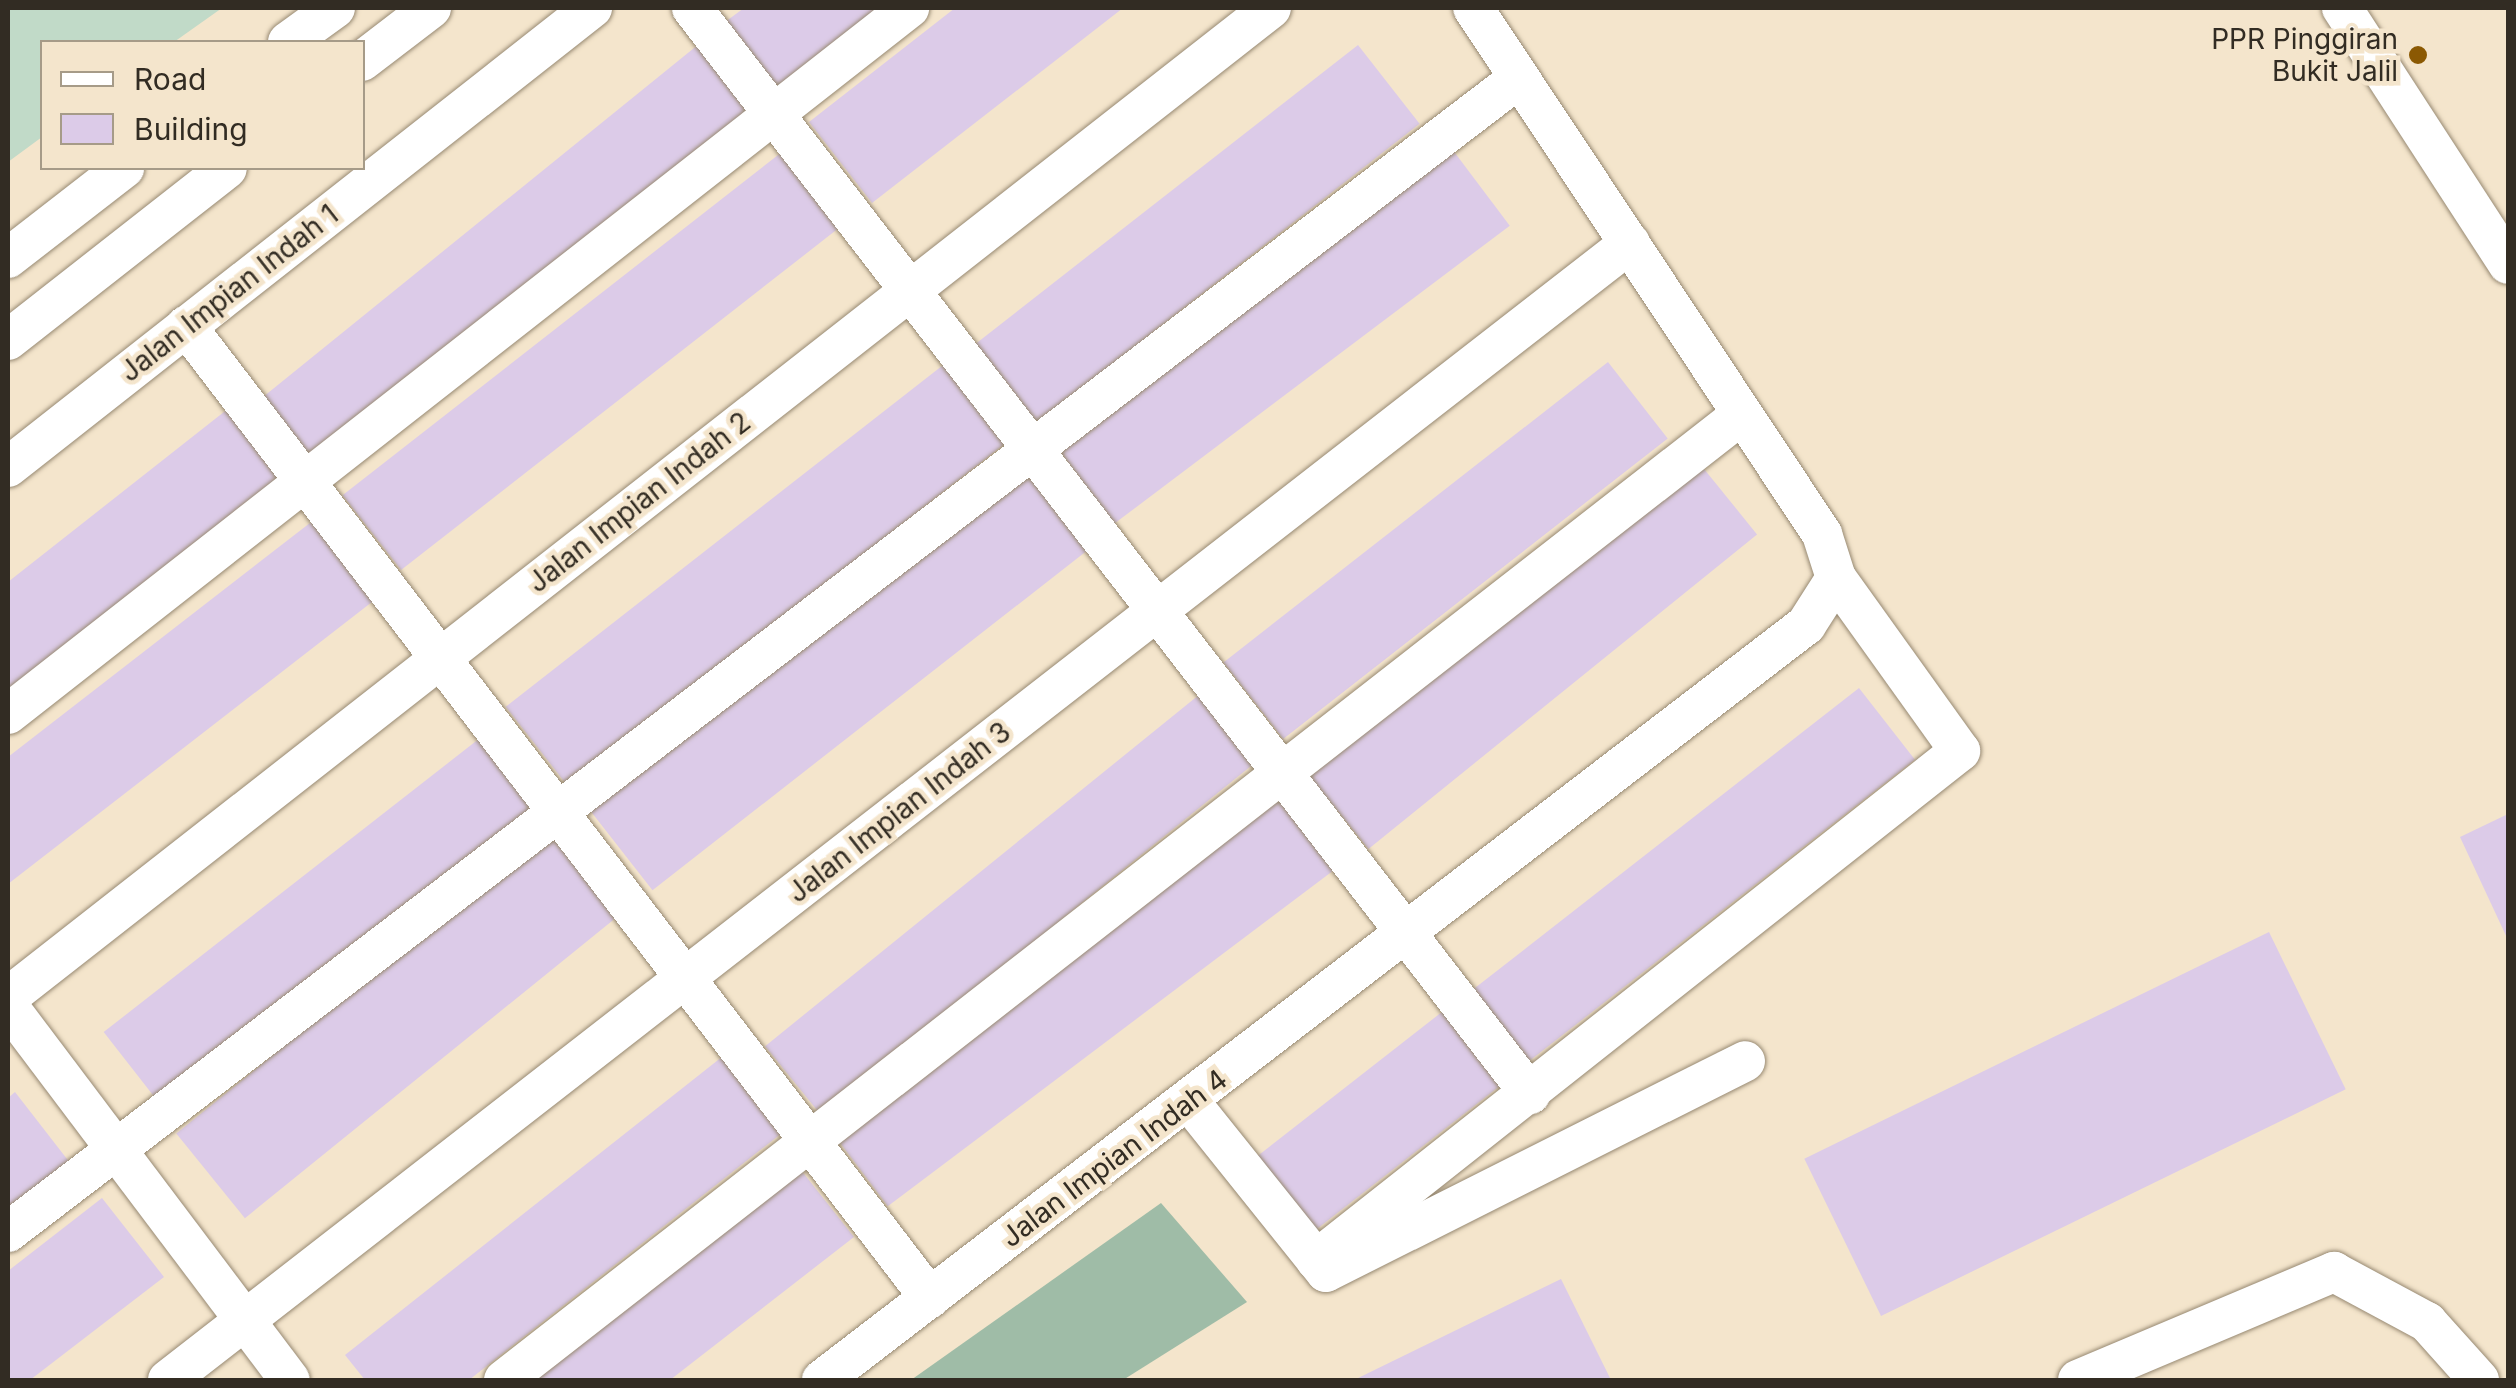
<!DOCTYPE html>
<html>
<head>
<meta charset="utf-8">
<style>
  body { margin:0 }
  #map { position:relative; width:2516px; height:1388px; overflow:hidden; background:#f4e5cc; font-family:Inter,sans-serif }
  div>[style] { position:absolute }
  .green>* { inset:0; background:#c1dac8 }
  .forest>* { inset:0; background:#9fbca7 }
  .building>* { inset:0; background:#dccbe8; transform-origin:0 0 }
  .roads { filter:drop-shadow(0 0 2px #978972) drop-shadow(0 0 2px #978972) }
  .minor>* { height:40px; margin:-20px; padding:0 20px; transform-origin:20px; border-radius:20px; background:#fff }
  .dots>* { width:28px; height:28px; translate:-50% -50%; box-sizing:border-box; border:5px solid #f4e5cc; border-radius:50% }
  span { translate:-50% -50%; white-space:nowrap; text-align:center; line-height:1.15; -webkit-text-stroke:9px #f4e5cc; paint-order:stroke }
  .poi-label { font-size:28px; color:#322c23 }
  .right { translate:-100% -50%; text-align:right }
  .street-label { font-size:28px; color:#322c23 }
  .frame { position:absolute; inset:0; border:10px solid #322c23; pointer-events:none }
  .legend { position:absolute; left:40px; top:40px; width:325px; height:130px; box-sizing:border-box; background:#f4e5cc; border:2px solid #a69b88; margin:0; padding:12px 18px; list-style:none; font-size:30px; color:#322c23 }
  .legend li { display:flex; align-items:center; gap:20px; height:50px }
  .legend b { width:50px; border:2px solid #a69b88 }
</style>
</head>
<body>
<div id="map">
  <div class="green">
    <div style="clip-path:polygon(8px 8px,222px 8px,174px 42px,42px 42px,42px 137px,8px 162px)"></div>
  </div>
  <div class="forest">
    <div style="clip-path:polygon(1161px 1203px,1247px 1302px,1123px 1380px,911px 1380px)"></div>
  </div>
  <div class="building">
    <div style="clip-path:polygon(744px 8px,895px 8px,776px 98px,721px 25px)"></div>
    <div style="clip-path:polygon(955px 8px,1123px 8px,872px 203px,809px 122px)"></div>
    <div style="left:699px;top:44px;width:89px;height:561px;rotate:51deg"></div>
    <div style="left:1358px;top:45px;width:100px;height:490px;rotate:52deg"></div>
    <div style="left:1449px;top:145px;width:101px;height:495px;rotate:53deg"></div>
    <div style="left:787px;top:148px;width:95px;height:564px;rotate:52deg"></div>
    <div style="left:947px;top:362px;width:100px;height:560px;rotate:52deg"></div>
    <div style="left:1608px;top:362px;width:97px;height:488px;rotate:52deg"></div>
    <div style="clip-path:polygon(229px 408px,288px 482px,8px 703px,8px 582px)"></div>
    <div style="left:1696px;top:459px;width:97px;height:500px;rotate:51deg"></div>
    <div style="left:1033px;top:466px;width:100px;height:561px;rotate:52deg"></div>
    <div style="clip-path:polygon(319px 516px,381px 595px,8px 884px,8px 757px)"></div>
    <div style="left:1859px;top:688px;width:91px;height:496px;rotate:52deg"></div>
    <div style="left:1205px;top:690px;width:88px;height:566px;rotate:51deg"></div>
    <div style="left:489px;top:731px;width:91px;height:489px;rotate:52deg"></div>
    <div style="left:1287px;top:784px;width:97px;height:573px;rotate:53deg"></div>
    <div style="clip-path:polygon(2508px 814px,2508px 940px,2460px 837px)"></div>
    <div style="left:561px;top:822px;width:109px;height:495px;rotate:51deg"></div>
    <div style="left:2269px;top:932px;width:175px;height:517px;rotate:64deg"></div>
    <div style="left:1447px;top:1008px;width:94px;height:245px;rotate:52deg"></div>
    <div style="clip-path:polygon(732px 1049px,792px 1125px,469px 1380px,365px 1380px,345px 1355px)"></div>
    <div style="clip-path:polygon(15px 1092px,74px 1168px,8px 1221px,8px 1098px)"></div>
    <div style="clip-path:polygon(797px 1165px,854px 1237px,670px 1380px,521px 1380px)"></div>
    <div style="clip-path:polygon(102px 1198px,164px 1277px,30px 1380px,8px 1380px,8px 1271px)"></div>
    <div style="clip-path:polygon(1561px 1279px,1611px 1380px,1354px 1380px)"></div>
  </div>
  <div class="roads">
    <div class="minor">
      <div style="left:692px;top:8px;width:1372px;rotate:52.34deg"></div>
      <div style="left:2342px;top:8px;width:305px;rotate:57deg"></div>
      <div style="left:288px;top:42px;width:58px;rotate:-35.9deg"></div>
      <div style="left:362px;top:61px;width:87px;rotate:-37.5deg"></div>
      <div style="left:8px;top:258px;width:147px;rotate:-37.8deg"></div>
      <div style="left:186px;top:326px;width:1224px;rotate:52.57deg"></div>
      <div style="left:8px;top:340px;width:278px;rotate:-38.1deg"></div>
      <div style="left:8px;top:467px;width:743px;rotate:-38.17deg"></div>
      <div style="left:8px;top:714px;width:1145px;rotate:-38.08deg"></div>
      <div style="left:8px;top:997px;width:1604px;rotate:-38.06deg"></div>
      <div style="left:8px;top:1006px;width:468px;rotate:53deg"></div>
      <div style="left:1189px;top:1101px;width:219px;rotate:51.3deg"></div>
      <div style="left:1326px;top:1272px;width:469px;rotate:-26.7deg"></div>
      <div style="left:8px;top:1232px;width:1901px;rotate:-37.37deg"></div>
      <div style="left:1316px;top:1260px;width:821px;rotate:-38.32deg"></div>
      <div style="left:1960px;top:751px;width:213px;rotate:-125.6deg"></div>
      <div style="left:168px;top:1380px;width:1852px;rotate:-37.87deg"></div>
      <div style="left:504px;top:1380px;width:1570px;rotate:-37.96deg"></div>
      <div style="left:822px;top:1380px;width:1240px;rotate:-37.5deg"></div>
      <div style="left:1806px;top:625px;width:56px;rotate:-57.4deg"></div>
      <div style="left:1836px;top:578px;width:46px;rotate:-107.7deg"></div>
      <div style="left:1822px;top:534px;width:631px;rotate:-123.56deg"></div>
      <div style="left:2078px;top:1380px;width:278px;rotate:-22.9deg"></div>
      <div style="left:2334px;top:1272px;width:106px;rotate:28.3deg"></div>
      <div style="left:2427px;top:1322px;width:78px;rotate:48.1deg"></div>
    </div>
  </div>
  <div class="dots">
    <div style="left:2418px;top:55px;background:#8b5903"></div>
  </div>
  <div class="poi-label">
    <span class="right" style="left:2398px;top:55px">PPR Pinggiran<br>Bukit Jalil</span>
  </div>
  <div class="street-label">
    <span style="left:229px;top:293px;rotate:-38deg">Jalan Impian Indah 1</span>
    <span style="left:639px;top:502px;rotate:-38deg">Jalan Impian Indah 2</span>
    <span style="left:899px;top:812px;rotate:-38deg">Jalan Impian Indah 3</span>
    <span style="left:1114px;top:1158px;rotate:-37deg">Jalan Impian Indah 4</span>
  </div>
  <div class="frame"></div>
  <ul class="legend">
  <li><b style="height:12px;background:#fff"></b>Road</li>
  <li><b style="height:28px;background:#dccbe8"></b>Building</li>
  </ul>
</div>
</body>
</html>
